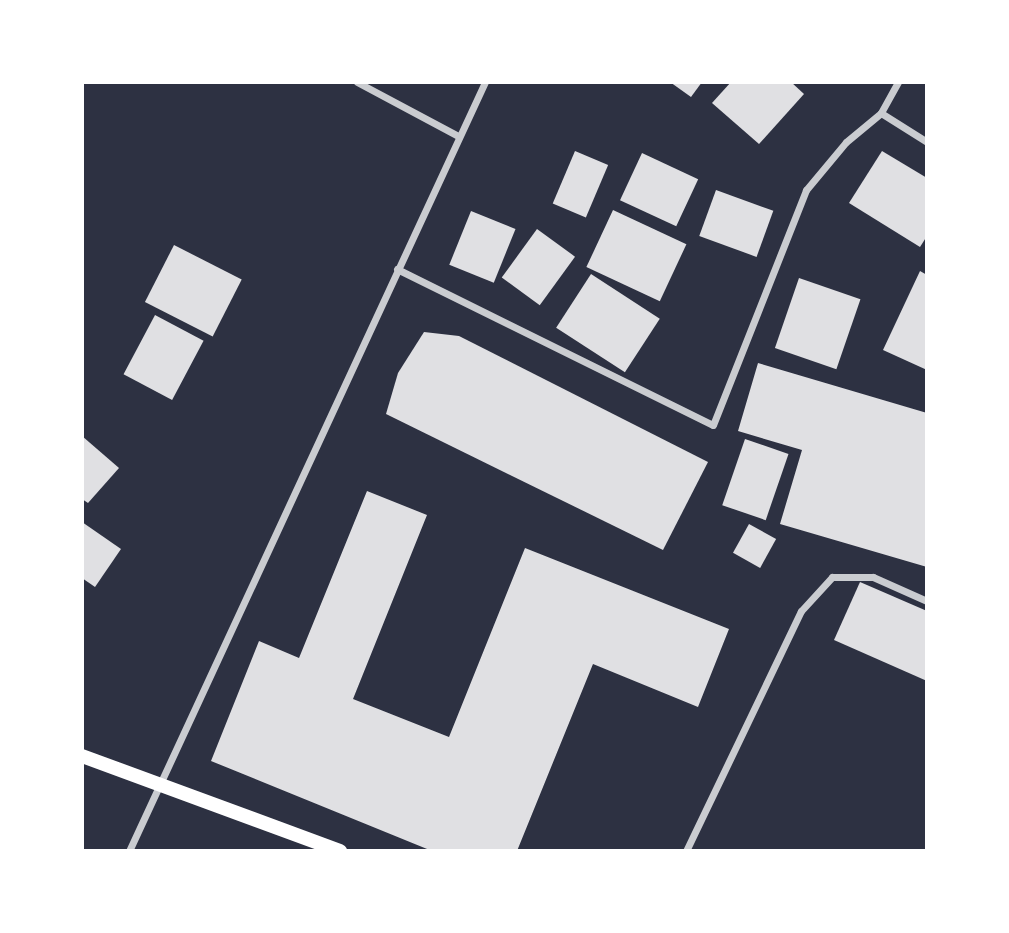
<!DOCTYPE html>
<html>
<head>
<meta charset="utf-8">
<style>
  body { margin:0 }
  #map { position:relative; width:1009px; height:933px; overflow:hidden; background:#2d3142; font-family:"Asap Condensed",sans-serif }
  div>[style] { position:absolute }
  .building>* { inset:0; background:#e0e0e3; transform-origin:0 0 }
  .minor>* { height:7px; margin:-3.5px; padding:0 3.5px; transform-origin:3.5px; border-radius:3.5px; background:#caccd0 }
  .secondary>* { height:14px; margin:-7px; padding:0 7px; transform-origin:7px; border-radius:7px; background:#fff }
  span { translate:-50% -50%; white-space:nowrap; text-align:center; line-height:1.15; -webkit-text-stroke:5px #fff; paint-order:stroke }
  .frame { position:absolute; inset:0; border:84px solid #fff; pointer-events:none }
</style>
</head>
<body>
<div id="map">
  <div class="building">
    <div style="clip-path:polygon(670px 82px,702px 82px,691px 97px)"></div>
    <div style="clip-path:polygon(731px 82px,791px 82px,804px 94px,759px 144px,712px 103px)"></div>
    <div style="left:575px;top:151px;width:36px;height:57px;rotate:23deg"></div>
    <div style="clip-path:polygon(882px 151px,927px 178px,927px 236px,920px 247px,849px 203px)"></div>
    <div style="left:642px;top:153px;width:62px;height:52px;rotate:25deg"></div>
    <div style="left:716px;top:190px;width:61px;height:49px;rotate:20deg"></div>
    <div style="left:613px;top:210px;width:81px;height:63px;rotate:25deg"></div>
    <div style="left:471px;top:211px;width:48px;height:58px;rotate:22deg"></div>
    <div style="left:537px;top:229px;width:47px;height:60px;rotate:36deg"></div>
    <div style="left:174px;top:245px;width:76px;height:64px;rotate:27deg"></div>
    <div style="clip-path:polygon(920px 271px,927px 275px,927px 370px,883px 350px)"></div>
    <div style="left:591px;top:274px;width:82px;height:64px;rotate:33deg"></div>
    <div style="left:799px;top:278px;width:65px;height:74px;rotate:19deg"></div>
    <div style="left:155px;top:315px;width:55px;height:67px;rotate:28deg"></div>
    <div style="clip-path:polygon(424px 332px,459px 336px,708px 462px,663px 550px,386px 414px,398px 373px)"></div>
    <div style="clip-path:polygon(758px 363px,927px 413px,927px 567px,780px 524px,802px 450px,738px 431px)"></div>
    <div style="clip-path:polygon(82px 436px,119px 468px,88px 503px,82px 499px)"></div>
    <div style="left:745px;top:439px;width:46px;height:70px;rotate:19deg"></div>
    <div style="clip-path:polygon(367px 491px,427px 515px,353px 699px,449px 737px,525px 548px,729px 629px,698px 707px,593px 664px,517px 851px,432px 851px,211px 761px,259px 641px,299px 658px)"></div>
    <div style="clip-path:polygon(82px 522px,121px 549px,95px 587px,82px 578px)"></div>
    <div style="left:749px;top:524px;width:31px;height:33px;rotate:29deg"></div>
    <div style="clip-path:polygon(860px 582px,927px 611px,927px 681px,834px 640px)"></div>
  </div>
  <div class="minor">
    <div style="left:357px;top:82px;width:115px;rotate:28.1deg"></div>
    <div style="left:898px;top:82px;width:35px;rotate:119deg"></div>
    <div style="left:881px;top:113px;width:54px;rotate:32.2deg"></div>
    <div style="left:397px;top:269px;width:352px;rotate:26.3deg"></div>
    <div style="left:713px;top:425px;width:253px;rotate:-68.4deg"></div>
    <div style="left:806px;top:190px;width:62px;rotate:-50.2deg"></div>
    <div style="left:846px;top:142px;width:45px;rotate:-39.6deg"></div>
    <div style="left:129px;top:851px;width:847px;rotate:-65.16deg"></div>
    <div style="left:686px;top:851px;width:266px;rotate:-64.4deg"></div>
    <div style="left:801px;top:611px;width:46px;rotate:-47.6deg"></div>
    <div style="left:832px;top:577px;width:41px"></div>
    <div style="left:873px;top:577px;width:59px;rotate:24deg"></div>
  </div>
  <div class="secondary">
    <div style="left:82px;top:756px;width:275px;rotate:20.2deg"></div>
  </div>
  <div class="frame"></div>
</div>
</body>
</html>
